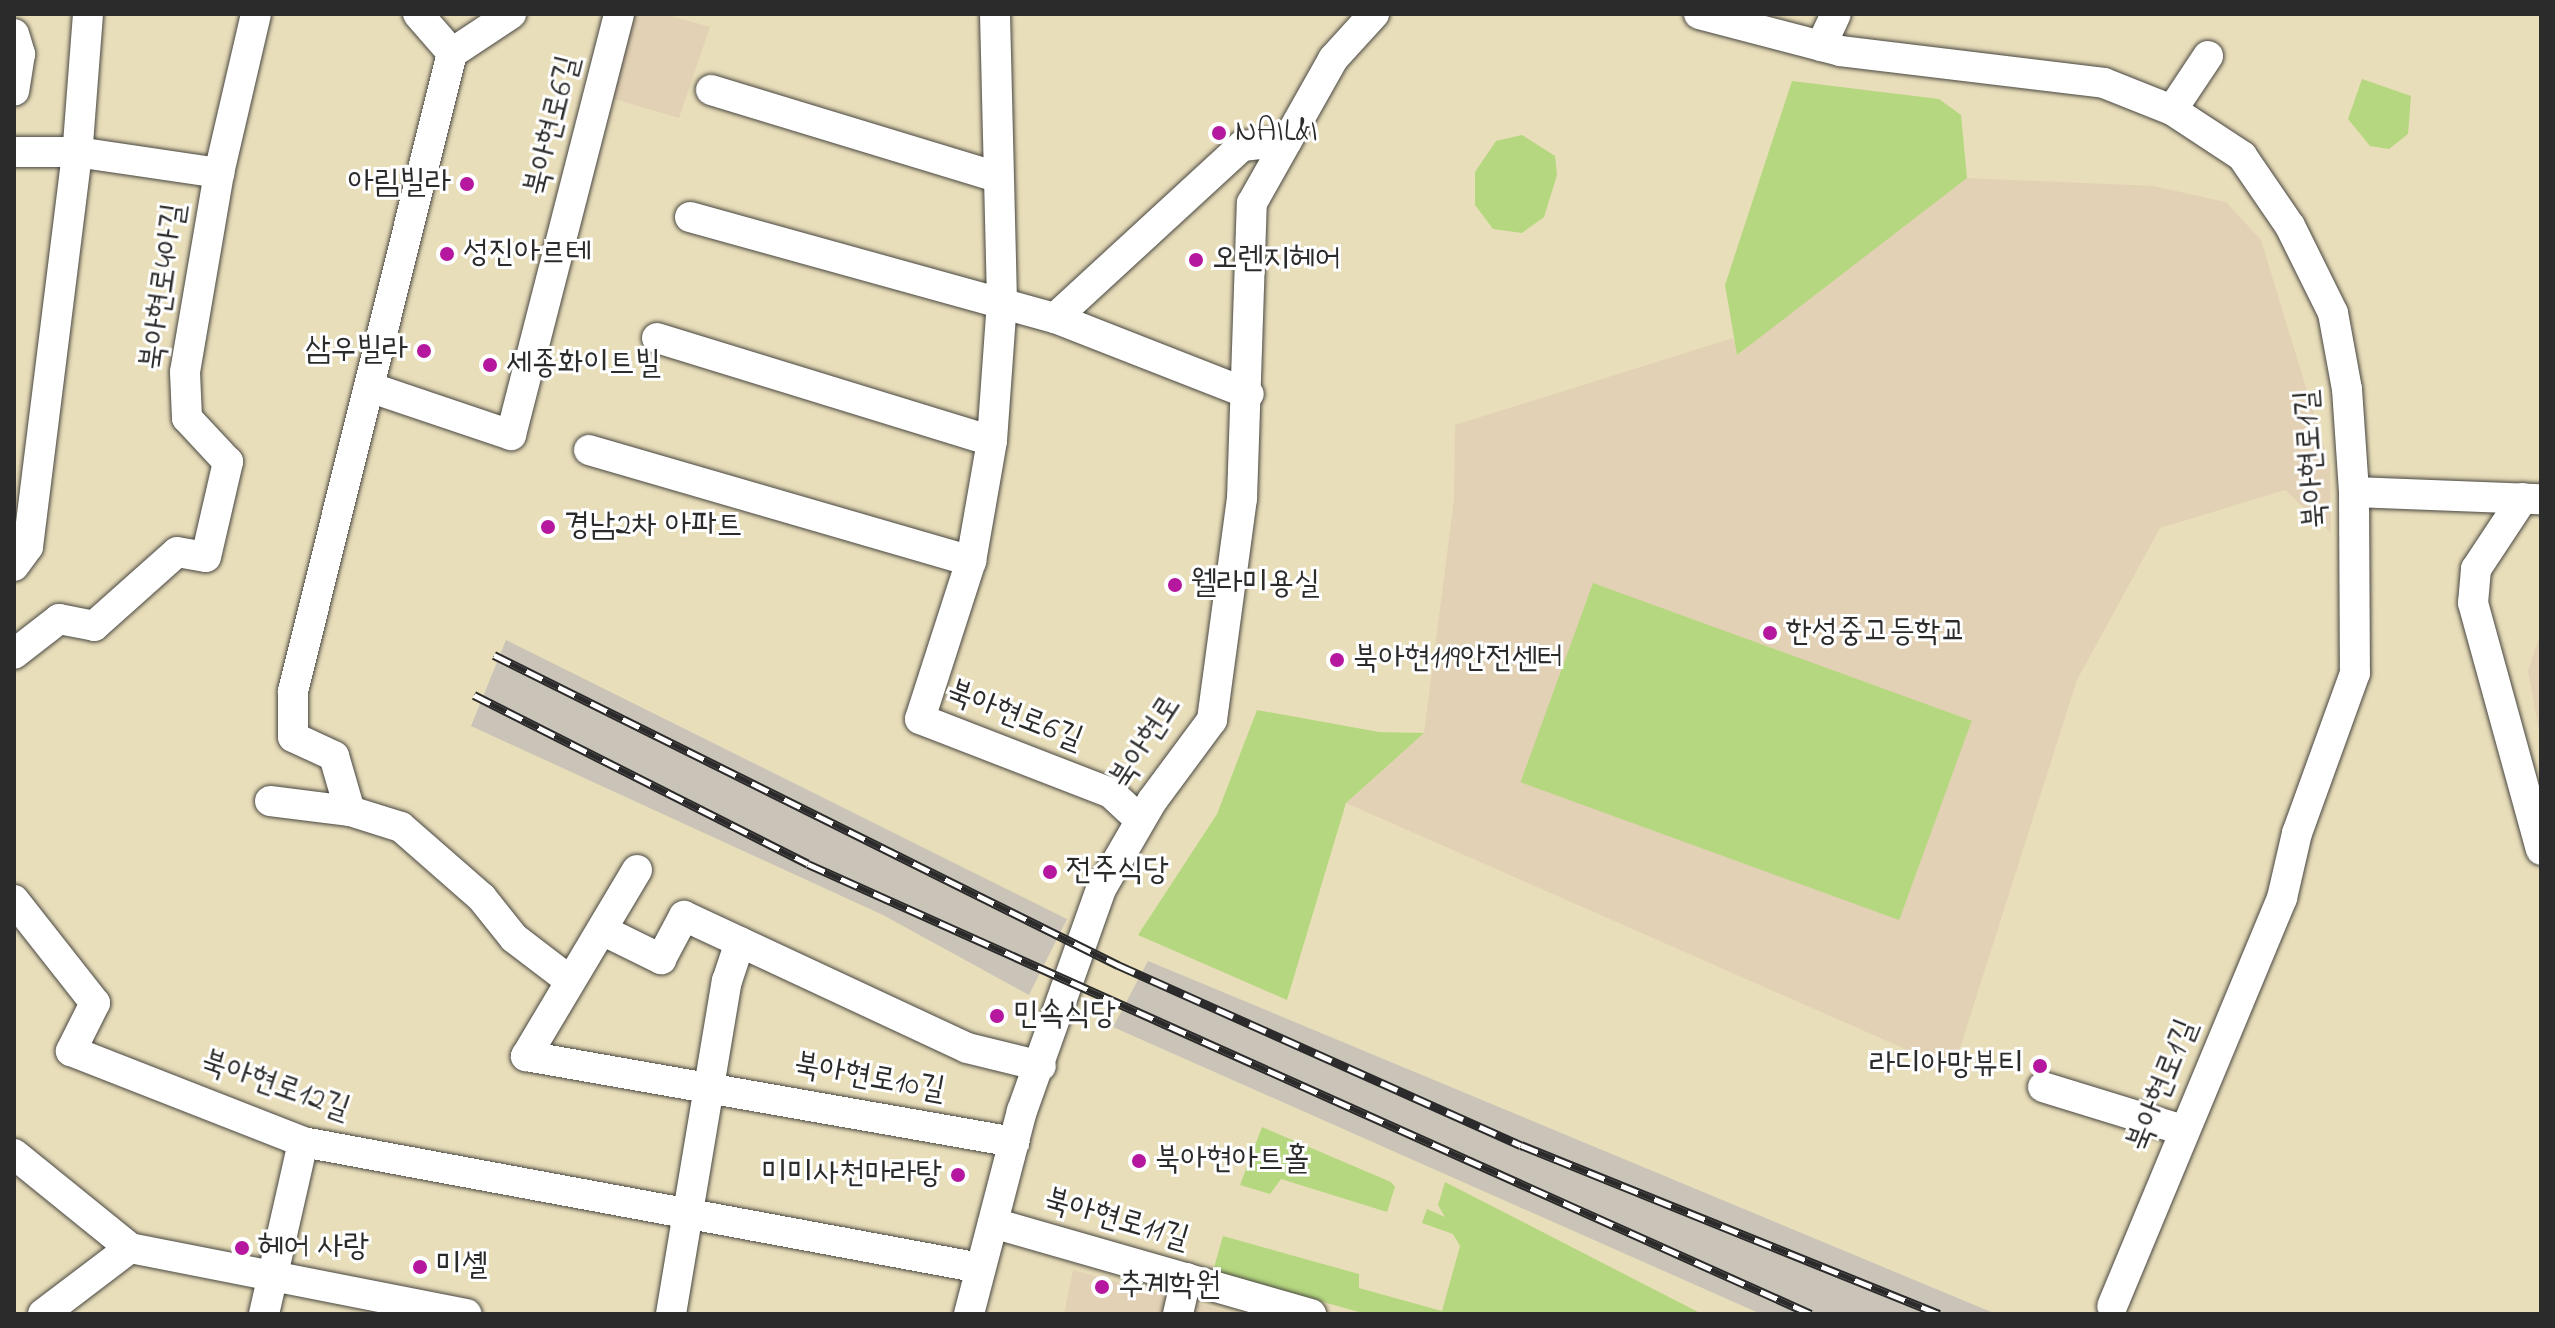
<!DOCTYPE html>
<html>
<head>
<meta charset="utf-8">
<style>
  body { margin:0 }
  #map { position:relative; width:2555px; height:1328px; overflow:hidden; background:#e9deba; font-family:"Indie Flower","Poor Story",sans-serif }
  div>[style] { position:absolute }
  .built>* { inset:0; background:#e2d1b4 }
  .industrial>* { inset:0; background:#cac3b8 }
  .green>* { inset:0; background:#b5d77f; transform-origin:0 0 }
  .roads { filter:drop-shadow(0 0 2px #484640) drop-shadow(0 0 2px #484640) }
  .street>* { height:30px; margin:-15px; padding:0 15px; transform-origin:15px; border-radius:15px; background:#fff }
  .rail>* { height:9px; margin-top:-4.5px; transform-origin:0; background:repeating-linear-gradient(90deg,#fff 0 18px,#2b2b2b 0 36px); box-sizing:border-box; border-block:2px solid #2b2b2b }
  .dots>* { width:22px; height:22px; translate:-50% -50%; box-sizing:border-box; border:4px solid #fff; border-radius:50% }
  span { translate:-50% -50%; white-space:nowrap; text-align:center; line-height:1.15; -webkit-text-stroke:6px #fff; paint-order:stroke }
  .street-label { font-size:32px; color:#2b2b2b }
  .poi-label { font-size:32px; color:#2b2b2b }
  .left { translate:0 -50%; text-align:left }
  .right { translate:-100% -50%; text-align:right }
  .frame { position:absolute; inset:0; border:16px solid #2b2b2b; pointer-events:none }
</style>
</head>
<body>
<div id="map">
  <div class="built">
    <div style="clip-path:polygon(635px 14px,664px 14px,710px 27px,679px 118px,611px 98px)"></div>
    <div style="clip-path:polygon(1967px 178px,2153px 186px,2226px 202px,2261px 240px,2330px 466px,2331px 533px,2285px 490px,2160px 528px,2077px 680px,1953px 1070px,1346px 803px,1424px 733px,1454px 500px,1455px 425px,1733px 338px,1738px 355px,1882px 237px)"></div>
    <div style="clip-path:polygon(2541px 631px,2541px 742px,2528px 671px)"></div>
    <div style="clip-path:polygon(1073px 1270px,1195px 1303px,1234px 1314px,1064px 1314px)"></div>
  </div>
  <div class="industrial">
    <div style="clip-path:polygon(506px 640px,1067px 919px,1029px 995px,883px 915px,471px 726px)"></div>
    <div style="clip-path:polygon(1148px 961px,1984px 1309px,1997px 1314px,1761px 1314px,1113px 1027px)"></div>
  </div>
  <div class="green">
    <div style="clip-path:polygon(2362px 79px,2411px 96px,2408px 134px,2389px 149px,2370px 146px,2348px 119px)"></div>
    <div style="clip-path:polygon(1792px 81px,1939px 99px,1961px 115px,1967px 178px,1737px 355px,1725px 285px)"></div>
    <div style="clip-path:polygon(1522px 135px,1555px 156px,1557px 175px,1544px 217px,1522px 233px,1493px 229px,1475px 205px,1475px 172px,1496px 141px)"></div>
    <div style="left:1593px;top:583px;width:403px;height:212px;rotate:20deg"></div>
    <div style="clip-path:polygon(1257px 710px,1379px 732px,1424px 733px,1346px 803px,1287px 1000px,1138px 935px,1217px 814px)"></div>
    <div style="clip-path:polygon(1262px 1127px,1391px 1182px,1395px 1187px,1387px 1212px,1281px 1179px,1270px 1194px,1240px 1185px)"></div>
    <div style="clip-path:polygon(1445px 1182px,1702px 1314px,1366px 1314px,1213px 1271px,1223px 1236px,1359px 1274px,1359px 1288px,1442px 1311px,1460px 1246px,1453px 1234px,1422px 1223px,1427px 1209px,1445px 1217px,1438px 1205px)"></div>
  </div>
  <div class="roads">
    <div class="street">
      <div style="left:418px;top:14px;width:52px;rotate:48.9deg"></div>
      <div style="left:995px;top:14px;width:287px;rotate:88.6deg"></div>
      <div style="left:1002px;top:301px;width:140px;rotate:94.1deg"></div>
      <div style="left:992px;top:441px;width:122px;rotate:99.9deg"></div>
      <div style="left:971px;top:561px;width:166px;rotate:107.9deg"></div>
      <div style="left:920px;top:719px;width:205px;rotate:21.2deg"></div>
      <div style="left:1111px;top:793px;width:40px;rotate:43deg"></div>
      <div style="left:1699px;top:14px;width:146px;rotate:14.7deg"></div>
      <div style="left:1840px;top:51px;width:266px;rotate:6.9deg"></div>
      <div style="left:2104px;top:83px;width:73px;rotate:21.7deg"></div>
      <div style="left:2172px;top:110px;width:84px;rotate:33.3deg"></div>
      <div style="left:2242px;top:156px;width:85px;rotate:55.6deg"></div>
      <div style="left:2290px;top:226px;width:97px;rotate:63.7deg"></div>
      <div style="left:2333px;top:313px;width:77px;rotate:79.6deg"></div>
      <div style="left:2347px;top:389px;width:103px;rotate:86.1deg"></div>
      <div style="left:2354px;top:492px;width:181px;rotate:89.7deg"></div>
      <div style="left:2355px;top:673px;width:170px;rotate:109.9deg"></div>
      <div style="left:2297px;top:833px;width:67px;rotate:103deg"></div>
      <div style="left:2282px;top:898px;width:442px;rotate:112.6deg"></div>
      <div style="left:14px;top:34px;width:21px;rotate:73deg"></div>
      <div style="left:20px;top:54px;width:37px;rotate:99deg"></div>
      <div style="left:1821px;top:46px;width:35px;rotate:-65deg"></div>
      <div style="left:711px;top:90px;width:299px;rotate:16.9deg"></div>
      <div style="left:2172px;top:110px;width:65px;rotate:-56.3deg"></div>
      <div style="left:14px;top:152px;width:63px"></div>
      <div style="left:77px;top:152px;width:144px;rotate:8.4deg"></div>
      <div style="left:690px;top:217px;width:379px;rotate:15.5deg"></div>
      <div style="left:1055px;top:318px;width:208px;rotate:21.4deg"></div>
      <div style="left:1055px;top:318px;width:254px;rotate:-42.6deg"></div>
      <div style="left:1242px;top:146px;width:45px;rotate:-6.3deg"></div>
      <div style="left:657px;top:338px;width:350px;rotate:17.1deg"></div>
      <div style="left:369px;top:387px;width:150px;rotate:18.7deg"></div>
      <div style="left:511px;top:435px;width:435px;rotate:-75.6deg"></div>
      <div style="left:589px;top:450px;width:398px;rotate:16.2deg"></div>
      <div style="left:2354px;top:492px;width:186px;rotate:2.2deg"></div>
      <div style="left:2523px;top:498px;width:85px;rotate:123.5deg"></div>
      <div style="left:2476px;top:569px;width:34px;rotate:95deg"></div>
      <div style="left:2473px;top:603px;width:256px;rotate:74.6deg"></div>
      <div style="left:14px;top:566px;width:24px;rotate:-54deg"></div>
      <div style="left:28px;top:547px;width:406px;rotate:-82.9deg"></div>
      <div style="left:78px;top:144px;width:130px;rotate:-85.6deg"></div>
      <div style="left:14px;top:654px;width:57px;rotate:-37.9deg"></div>
      <div style="left:59px;top:619px;width:36px;rotate:11deg"></div>
      <div style="left:94px;top:626px;width:111px;rotate:-41.7deg"></div>
      <div style="left:177px;top:552px;width:29px;rotate:10deg"></div>
      <div style="left:206px;top:557px;width:98px;rotate:-77deg"></div>
      <div style="left:228px;top:462px;width:60px;rotate:-133deg"></div>
      <div style="left:187px;top:418px;width:46px;rotate:-92.5deg"></div>
      <div style="left:185px;top:372px;width:202px;rotate:-80.3deg"></div>
      <div style="left:219px;top:173px;width:163px;rotate:-76.9deg"></div>
      <div style="left:270px;top:801px;width:81px;rotate:7.1deg"></div>
      <div style="left:350px;top:811px;width:53px;rotate:17.4deg"></div>
      <div style="left:401px;top:827px;width:108px;rotate:41.2deg"></div>
      <div style="left:482px;top:898px;width:51px;rotate:51.3deg"></div>
      <div style="left:514px;top:938px;width:69px;rotate:37.4deg"></div>
      <div style="left:350px;top:811px;width:57px;rotate:-106.2deg"></div>
      <div style="left:334px;top:756px;width:45px;rotate:-155.1deg"></div>
      <div style="left:293px;top:737px;width:46px;rotate:-90deg"></div>
      <div style="left:293px;top:691px;width:658px;rotate:-76.01deg"></div>
      <div style="left:452px;top:53px;width:71px;rotate:-33.5deg"></div>
      <div style="left:637px;top:870px;width:217px;rotate:120.8deg"></div>
      <div style="left:526px;top:1056px;width:496px;rotate:10deg"></div>
      <div style="left:14px;top:900px;width:131px;rotate:51.8deg"></div>
      <div style="left:95px;top:1003px;width:54px;rotate:116.6deg"></div>
      <div style="left:71px;top:1051px;width:249px;rotate:21.4deg"></div>
      <div style="left:303px;top:1142px;width:689px;rotate:10.54deg"></div>
      <div style="left:604px;top:931px;width:64px;rotate:26.2deg"></div>
      <div style="left:661px;top:959px;width:49px;rotate:-61.9deg"></div>
      <div style="left:684px;top:916px;width:312px;rotate:25deg"></div>
      <div style="left:967px;top:1048px;width:76px;rotate:13.7deg"></div>
      <div style="left:2043px;top:1087px;width:146px;rotate:17.1deg"></div>
      <div style="left:14px;top:1154px;width:149px;rotate:39deg"></div>
      <div style="left:993px;top:1223px;width:331px;rotate:16deg"></div>
      <div style="left:43px;top:1314px;width:109px;rotate:-37.2deg"></div>
      <div style="left:130px;top:1248px;width:343px;rotate:11.1deg"></div>
      <div style="left:264px;top:1314px;width:176px;rotate:-77.2deg"></div>
      <div style="left:671px;top:1314px;width:338px;rotate:-80.5deg"></div>
      <div style="left:727px;top:981px;width:41px;rotate:-71.6deg"></div>
      <div style="left:969px;top:1314px;width:210px;rotate:-75.4deg"></div>
      <div style="left:1022px;top:1111px;width:236px;rotate:-70.4deg"></div>
      <div style="left:1101px;top:889px;width:102px;rotate:-59.9deg"></div>
      <div style="left:1152px;top:801px;width:101px;rotate:-53.5deg"></div>
      <div style="left:1212px;top:720px;width:223px;rotate:-82.3deg"></div>
      <div style="left:1242px;top:499px;width:296px;rotate:-88.1deg"></div>
      <div style="left:1252px;top:203px;width:165px;rotate:-60.6deg"></div>
      <div style="left:1333px;top:59px;width:61px;rotate:-47.7deg"></div>
      <div style="left:1178px;top:1314px;width:37px;rotate:-77deg"></div>
    </div>
  </div>
  <div class="rail">
    <div style="left:494px;top:655px;width:697px;rotate:26.42deg"></div>
    <div style="left:1118px;top:965px;width:441px;rotate:24.1deg"></div>
    <div style="left:1521px;top:1145px;width:451px;rotate:22deg"></div>
    <div style="left:474px;top:695px;width:374px;rotate:26.8deg"></div>
    <div style="left:808px;top:864px;width:1099px;rotate:24.16deg"></div>
  </div>
  <div class="dots">
    <div style="left:1219px;top:133px;background:#b5179e"></div>
    <div style="left:467px;top:184px;background:#b5179e"></div>
    <div style="left:447px;top:254px;background:#b5179e"></div>
    <div style="left:1196px;top:260px;background:#b5179e"></div>
    <div style="left:424px;top:351px;background:#b5179e"></div>
    <div style="left:490px;top:365px;background:#b5179e"></div>
    <div style="left:548px;top:527px;background:#b5179e"></div>
    <div style="left:1175px;top:585px;background:#b5179e"></div>
    <div style="left:1770px;top:633px;background:#b5179e"></div>
    <div style="left:1337px;top:660px;background:#b5179e"></div>
    <div style="left:1050px;top:872px;background:#b5179e"></div>
    <div style="left:997px;top:1016px;background:#b5179e"></div>
    <div style="left:2040px;top:1066px;background:#b5179e"></div>
    <div style="left:1139px;top:1161px;background:#b5179e"></div>
    <div style="left:958px;top:1175px;background:#b5179e"></div>
    <div style="left:242px;top:1248px;background:#b5179e"></div>
    <div style="left:420px;top:1267px;background:#b5179e"></div>
    <div style="left:1102px;top:1287px;background:#b5179e"></div>
  </div>
  <div class="street-label">
    <span style="left:554px;top:126px;rotate:-76deg">북아현로6길</span>
    <span style="left:165px;top:287px;rotate:-82deg">북아현로4아길</span>
    <span style="left:2313px;top:459px;rotate:-94deg">북아현로1길</span>
    <span style="left:1014px;top:717px;rotate:21deg">북아현로6길</span>
    <span style="left:1147px;top:743px;rotate:-57deg">북아현로</span>
    <span style="left:869px;top:1079px;rotate:10deg">북아현로10길</span>
    <span style="left:2164px;top:1086px;rotate:-68deg">북아현로1길</span>
    <span style="left:275px;top:1087px;rotate:19deg">북아현로12길</span>
    <span style="left:1116px;top:1221px;rotate:16deg">북아현로11길</span>
  </div>
  <div class="poi-label">
    <span class="left" style="left:1235px;top:133px">NAIL&amp;I</span>
    <span class="right" style="left:451px;top:184px">아림빌라</span>
    <span class="left" style="left:463px;top:254px">성진아르테</span>
    <span class="left" style="left:1212px;top:260px">오렌지헤어</span>
    <span class="right" style="left:408px;top:351px">삼우빌라</span>
    <span class="left" style="left:506px;top:365px">세종화이트빌</span>
    <span class="left" style="left:564px;top:527px">경남2차 아파트</span>
    <span class="left" style="left:1191px;top:585px">웰라미용실</span>
    <span class="left" style="left:1786px;top:633px">한성중고등학교</span>
    <span class="left" style="left:1353px;top:660px">북아현119안전센터</span>
    <span class="left" style="left:1066px;top:872px">전주식당</span>
    <span class="left" style="left:1013px;top:1016px">민속식당</span>
    <span class="right" style="left:2024px;top:1066px">라디아망뷰티</span>
    <span class="left" style="left:1155px;top:1161px">북아현아트홀</span>
    <span class="right" style="left:942px;top:1175px">미미사천마라탕</span>
    <span class="left" style="left:258px;top:1248px">헤어 사랑</span>
    <span class="left" style="left:436px;top:1267px">미셸</span>
    <span class="left" style="left:1118px;top:1287px">추계학원</span>
  </div>
  <div class="frame"></div>
</div>
</body>
</html>
